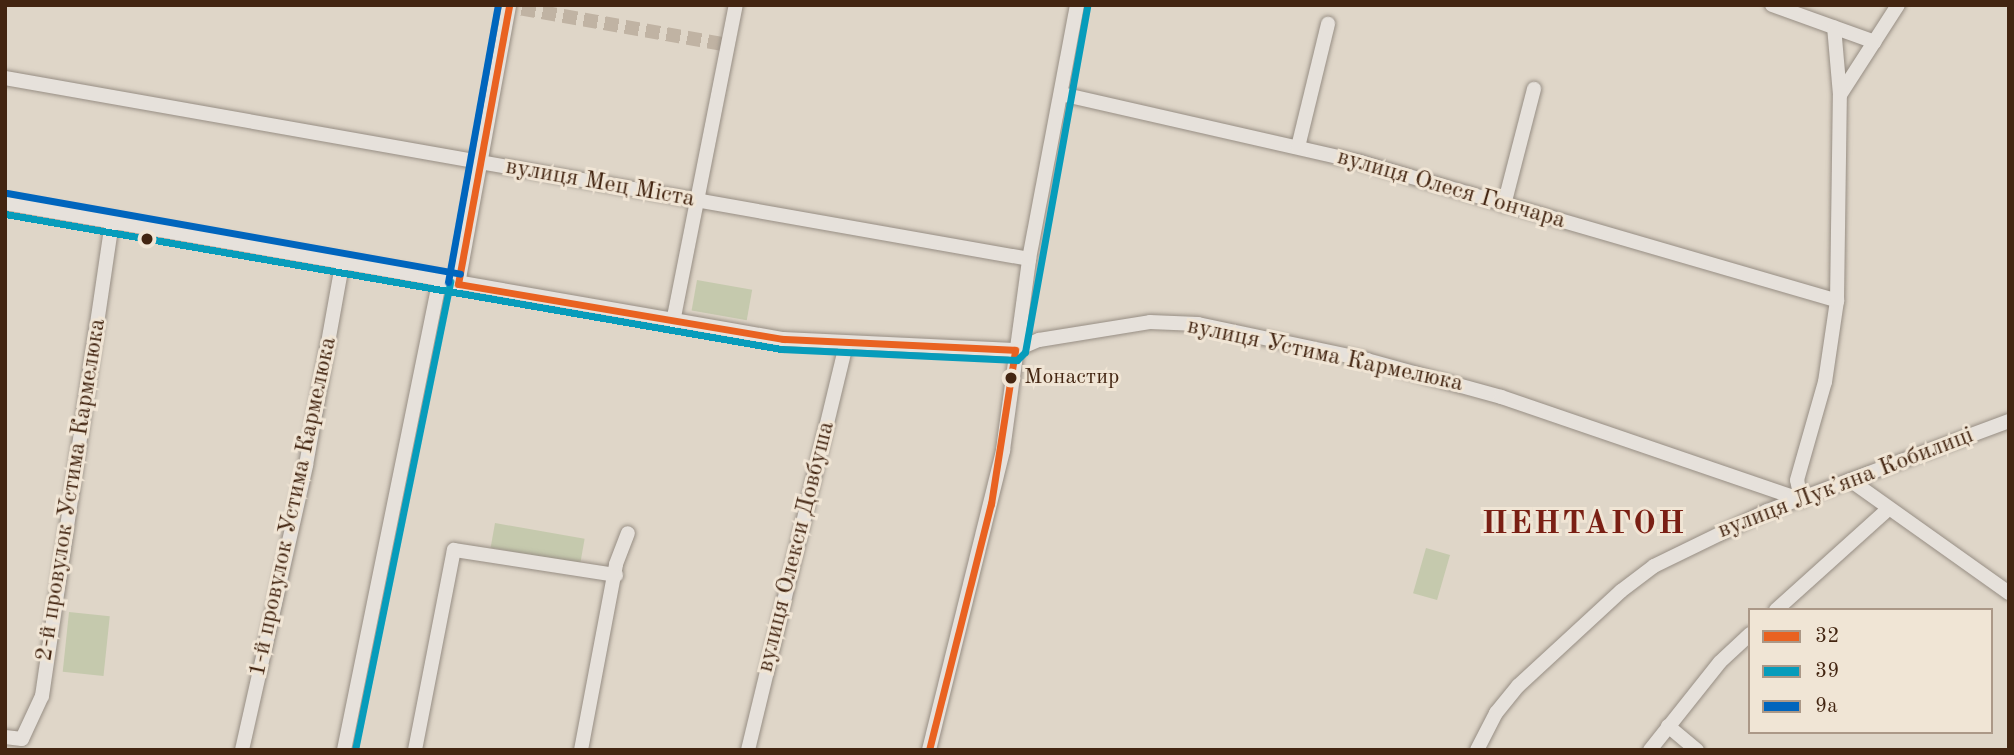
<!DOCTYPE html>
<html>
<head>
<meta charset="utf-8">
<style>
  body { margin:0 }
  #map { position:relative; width:2014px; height:755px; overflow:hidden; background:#dfd6c8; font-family:"Old Standard TT",serif }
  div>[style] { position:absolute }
  .green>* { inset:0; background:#c5c9ad; transform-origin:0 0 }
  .minor-tunnel>* { height:14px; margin-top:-7px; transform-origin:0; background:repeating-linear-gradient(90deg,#c0b3a3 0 14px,transparent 0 21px) }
  .roads { filter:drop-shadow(0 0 2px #978e84) drop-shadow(0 0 2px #978e84) }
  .minor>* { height:14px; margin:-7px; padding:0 7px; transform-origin:7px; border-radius:7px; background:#e6e1db }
  .bus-1>* { height:7px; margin:-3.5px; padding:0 3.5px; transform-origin:3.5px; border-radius:3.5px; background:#e96221 }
  .bus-2>* { height:7px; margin:-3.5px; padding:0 3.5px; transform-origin:3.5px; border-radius:3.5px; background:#079cbb }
  .bus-3>* { height:7px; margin:-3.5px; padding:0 3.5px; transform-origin:3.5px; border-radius:3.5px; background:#0065bd }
  .dots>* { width:19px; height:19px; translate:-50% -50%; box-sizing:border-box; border:4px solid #f0e5d5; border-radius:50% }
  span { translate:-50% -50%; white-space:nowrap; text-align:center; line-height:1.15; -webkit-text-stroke:6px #f0e5d5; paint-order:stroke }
  .bus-label { font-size:22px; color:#432511 }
  .left { translate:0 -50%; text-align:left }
  .street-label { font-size:24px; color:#432511 }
  .district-label { font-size:32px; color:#7a1f14; font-weight:700; letter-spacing:2px }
  .frame { position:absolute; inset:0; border:7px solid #432511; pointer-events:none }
  .legend { position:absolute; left:1748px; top:608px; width:245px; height:126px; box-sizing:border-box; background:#f0e5d5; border:2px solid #ab9887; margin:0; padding:9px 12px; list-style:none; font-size:21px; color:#432511 }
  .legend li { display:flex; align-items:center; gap:14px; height:35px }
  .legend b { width:35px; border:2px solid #ab9887 }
</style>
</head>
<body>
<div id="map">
  <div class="green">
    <div style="left:697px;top:280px;width:56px;height:31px;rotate:10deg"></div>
    <div style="left:495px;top:523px;width:91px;height:25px;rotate:10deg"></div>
    <div style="left:1426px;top:548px;width:25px;height:47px;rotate:16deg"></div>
    <div style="left:69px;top:612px;width:41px;height:60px;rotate:6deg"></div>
  </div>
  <div class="minor-tunnel">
    <div style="left:501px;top:5px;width:230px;rotate:10deg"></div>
  </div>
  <div class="roads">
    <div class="minor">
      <div style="left:1772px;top:5px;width:109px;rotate:19.8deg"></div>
      <div style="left:5px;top:78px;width:1040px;rotate:10.02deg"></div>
      <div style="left:1061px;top:94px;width:307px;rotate:12.8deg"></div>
      <div style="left:1360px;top:162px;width:497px;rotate:16.2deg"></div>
      <div style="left:1840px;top:95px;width:107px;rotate:-57.2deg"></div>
      <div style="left:1298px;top:147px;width:127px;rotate:-76.3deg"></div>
      <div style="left:5px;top:203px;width:790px;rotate:9.92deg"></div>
      <div style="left:783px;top:339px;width:232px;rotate:2.7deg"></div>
      <div style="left:1015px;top:350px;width:26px;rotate:-23deg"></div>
      <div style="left:1039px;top:340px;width:112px;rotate:-9.2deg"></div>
      <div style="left:1150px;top:322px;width:48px;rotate:2.4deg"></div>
      <div style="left:1198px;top:324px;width:173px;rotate:12deg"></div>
      <div style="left:1367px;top:360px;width:139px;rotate:15.4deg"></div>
      <div style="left:1501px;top:397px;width:317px;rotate:18.9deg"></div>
      <div style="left:1504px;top:205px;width:120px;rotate:-75.5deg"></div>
      <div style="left:458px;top:284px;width:284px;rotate:-79.6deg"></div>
      <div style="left:673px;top:322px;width:323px;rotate:-78.8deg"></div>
      <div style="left:1850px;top:480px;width:195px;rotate:35.4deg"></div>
      <div style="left:1801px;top:500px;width:20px;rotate:-101deg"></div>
      <div style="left:1797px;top:480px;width:102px;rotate:-74.1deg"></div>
      <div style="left:1825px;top:382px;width:82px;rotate:-81.6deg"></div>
      <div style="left:1837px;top:301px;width:206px;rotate:-89.2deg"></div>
      <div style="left:1840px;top:95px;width:68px;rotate:-95deg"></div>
      <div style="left:1776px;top:610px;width:151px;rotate:-42deg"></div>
      <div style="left:1668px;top:726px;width:38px;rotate:40deg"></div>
      <div style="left:5px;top:737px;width:17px;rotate:7deg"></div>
      <div style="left:22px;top:739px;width:47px;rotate:-65.1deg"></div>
      <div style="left:42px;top:696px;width:481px;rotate:-81.6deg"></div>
      <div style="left:242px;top:750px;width:292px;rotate:-77.3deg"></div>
      <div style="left:306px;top:465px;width:204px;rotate:-79.8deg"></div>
      <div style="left:344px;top:750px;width:480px;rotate:-78.5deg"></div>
      <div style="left:415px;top:750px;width:204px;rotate:-79deg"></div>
      <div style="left:454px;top:550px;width:164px;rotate:8.8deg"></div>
      <div style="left:581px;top:750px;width:189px;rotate:-79.3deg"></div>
      <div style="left:616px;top:564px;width:33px;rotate:-69deg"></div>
      <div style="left:748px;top:750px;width:418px;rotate:-76.4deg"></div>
      <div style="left:929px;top:750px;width:309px;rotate:-76.1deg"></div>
      <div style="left:1003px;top:450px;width:193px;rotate:-82.2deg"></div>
      <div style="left:1029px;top:259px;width:258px;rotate:-79.3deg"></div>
      <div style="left:1477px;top:750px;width:42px;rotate:-62.8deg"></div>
      <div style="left:1496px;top:713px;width:35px;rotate:-51deg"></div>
      <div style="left:1518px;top:686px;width:140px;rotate:-42.7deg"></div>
      <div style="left:1621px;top:591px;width:41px;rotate:-37.1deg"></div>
      <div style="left:1654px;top:566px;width:126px;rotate:-26deg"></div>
      <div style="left:1767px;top:511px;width:258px;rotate:-20.4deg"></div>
      <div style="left:1650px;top:750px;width:112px;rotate:-51.5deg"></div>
      <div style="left:1720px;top:662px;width:41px;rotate:-43deg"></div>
    </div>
  </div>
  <div class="bus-1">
    <div style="left:458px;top:284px;width:330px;rotate:9.6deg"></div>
    <div style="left:783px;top:339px;width:232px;rotate:2.7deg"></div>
    <div style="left:458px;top:284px;width:284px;rotate:-79.6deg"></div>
    <div style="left:929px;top:750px;width:254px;rotate:-75.9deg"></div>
    <div style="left:991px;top:504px;width:156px;rotate:-81.1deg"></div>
  </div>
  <div class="bus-2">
    <div style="left:5px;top:214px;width:788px;rotate:9.87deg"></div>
    <div style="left:781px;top:349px;width:236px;rotate:2.7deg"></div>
    <div style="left:1017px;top:360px;width:11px;rotate:-45deg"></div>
    <div style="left:1025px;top:352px;width:351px;rotate:-79.8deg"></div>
    <div style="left:355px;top:750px;width:478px;rotate:-78.5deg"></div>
  </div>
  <div class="bus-3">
    <div style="left:7px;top:193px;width:460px;rotate:10.1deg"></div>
    <div style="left:448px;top:282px;width:281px;rotate:-79.8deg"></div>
  </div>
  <div class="dots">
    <div style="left:147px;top:239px;background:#432511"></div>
    <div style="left:1011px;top:378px;background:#432511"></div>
  </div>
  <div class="bus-label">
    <span class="left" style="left:1024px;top:378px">Монастир</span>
  </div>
  <div class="street-label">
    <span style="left:600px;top:184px;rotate:10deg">вулиця Мец Міста</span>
    <span style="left:1451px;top:190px;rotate:16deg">вулиця Олеся Гончара</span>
    <span style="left:1325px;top:356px;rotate:12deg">вулиця Устима Кармелюка</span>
    <span style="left:1846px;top:484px;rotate:-21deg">вулиця Лукʼяна Кобилиці</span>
    <span style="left:72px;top:490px;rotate:-81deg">2-й провулок Устима Кармелюка</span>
    <span style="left:294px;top:507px;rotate:-78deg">1-й провулок Устима Кармелюка</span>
    <span style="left:797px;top:547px;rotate:-76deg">вулиця Олекси Довбуша</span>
  </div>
  <div class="district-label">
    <span style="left:1584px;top:525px">ПЕНТАГОН</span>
  </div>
  <div class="frame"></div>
  <ul class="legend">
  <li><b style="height:9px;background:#e96221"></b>32</li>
  <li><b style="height:9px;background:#079cbb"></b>39</li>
  <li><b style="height:9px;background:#0065bd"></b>9а</li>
  </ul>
</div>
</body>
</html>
